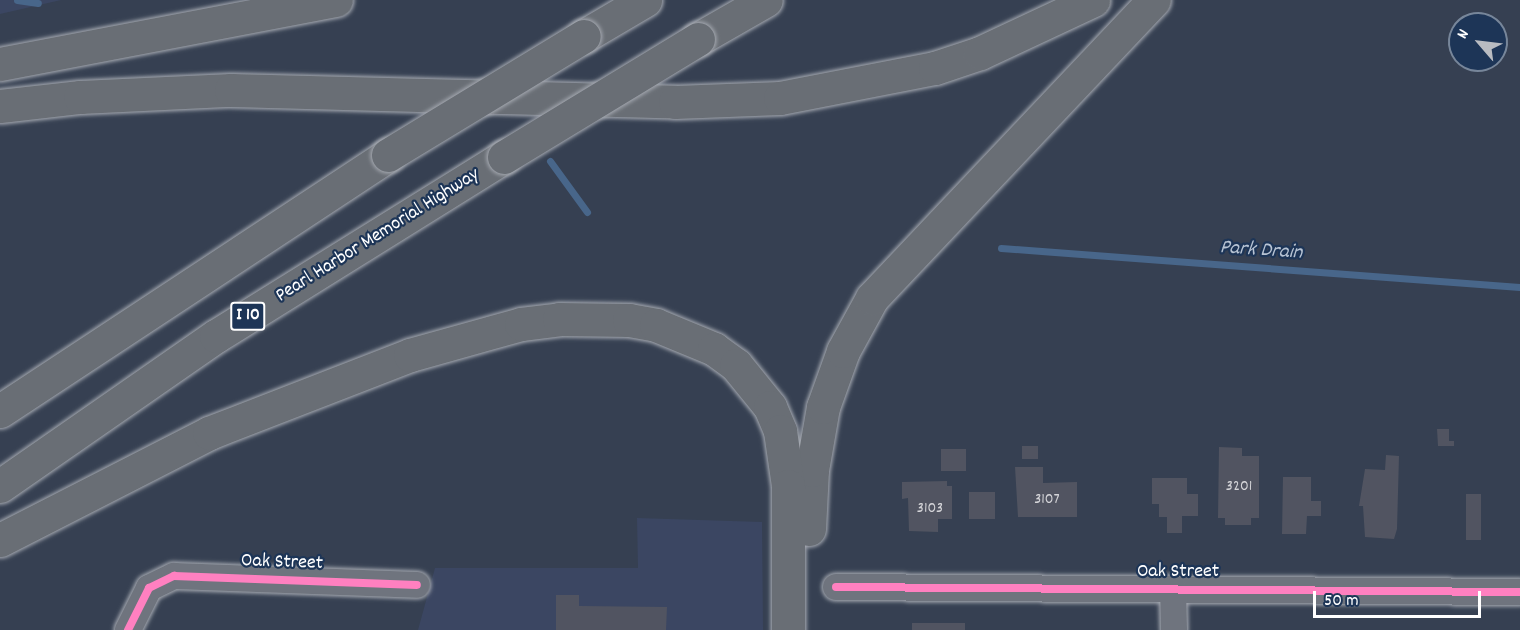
<!DOCTYPE html>
<html>
<head>
<meta charset="utf-8">
<style>
  body { margin:0 }
  #map { position:relative; width:1520px; height:630px; overflow:hidden; background:#364052; font-family:Dekko,sans-serif }
  div>[style] { position:absolute }
  .built>* { inset:0; background:#3b4662 }
  .stream>* { height:7px; margin:-3.5px; padding:0 3.5px; transform-origin:3.5px; border-radius:3.5px; background:#48668a }
  .building>* { inset:0; background:#515461; transform-origin:0 0 }
  .roads { filter:drop-shadow(0 0 2px #a5a9b1) drop-shadow(0 0 2px #a5a9b1) }
  .minor>* { height:26px; margin:-13px; padding:0 13px; transform-origin:13px; border-radius:13px; background:#6f747e }
  .motorway>* { height:33px; margin:-16.5px; padding:0 16.5px; transform-origin:16.5px; border-radius:16.5px; background:#696e75 }
  .bridges { filter:drop-shadow(0 0 2px #a5a9b1) drop-shadow(0 0 2px #a5a9b1) }
  .motorway-bridge>* { height:33px; margin:-16.5px; padding:0 16.5px; transform-origin:16.5px; border-radius:16.5px; background:#696e75 }
  .cycleway>* { height:8px; margin:-4px; padding:0 4px; transform-origin:4px; border-radius:4px; background:#ff80c0 }
  span { translate:-50% -50%; white-space:nowrap; text-align:center; line-height:1.15; -webkit-text-stroke:4.5px #1d3557; paint-order:stroke }
  .number-label { font-size:16px; color:#d4d4d8 }
  .number-label span { -webkit-text-stroke-width:0 }
  .shield-label span { padding:2px 4px; background:#1d3557; border:2px solid; border-radius:4px; -webkit-text-stroke-width:0 }
  .shield-label { font-size:18px; color:#fff; font-weight:700 }
  .street-label { font-size:20px; color:#fff }
  .water-label { font-size:21px; color:#b7c3d3; font-style:italic }
  .north { position:absolute; left:1448px; top:12px; width:60px; height:60px; box-sizing:border-box; background:#1d3557; border:2px solid #77869a; border-radius:50%; rotate:298deg; font-size:16px; font-weight:700; line-height:24px; text-align:center; color:#fff }
  .north::after { content:''; display:block; margin:auto; width:21px; height:27px; background:#b9bcc2; clip-path:polygon(50% 0,100% 100%,50% 72%,0 100%) }
  .scale { position:absolute; left:1313px; top:591px; width:168px; height:27px; box-sizing:border-box; border:3px solid #fff; border-top:0; padding-left:8px; font-size:18px; line-height:21px; white-space:nowrap; color:#fff; -webkit-text-stroke:4px #1d3557; paint-order:stroke }
</style>
</head>
<body>
<div id="map">
  <div class="built">
    <div style="clip-path:polygon(0 0,61px 0,0 14px)"></div>
    <div style="clip-path:polygon(637px 518px,762px 522px,763px 630px,418px 630px,435px 568px,638px 568px)"></div>
  </div>
  <div class="stream">
    <div style="left:17px;top:0;width:21px;rotate:8deg"></div>
    <div style="left:550px;top:161px;width:63px;rotate:54deg"></div>
    <div style="left:1001px;top:248px;width:520px;rotate:4.3deg"></div>
  </div>
  <div class="building">
    <div style="clip-path:polygon(1437px 429px,1449px 429px,1449px 441px,1454px 441px,1454px 446px,1438px 446px)"></div>
    <div style="left:1022px;top:446px;width:16px;height:13px"></div>
    <div style="clip-path:polygon(1219px 447px,1242px 448px,1242px 456px,1259px 456px,1259px 518px,1251px 518px,1251px 525px,1225px 525px,1225px 518px,1218px 518px)"></div>
    <div style="left:941px;top:449px;width:25px;height:22px"></div>
    <div style="clip-path:polygon(1386px 455px,1399px 456px,1397px 529px,1394px 539px,1365px 537px,1363px 506px,1359px 506px,1365px 469px,1385px 470px)"></div>
    <div style="clip-path:polygon(1015px 467px,1043px 467px,1043px 483px,1077px 482px,1077px 517px,1018px 517px)"></div>
    <div style="clip-path:polygon(1283px 477px,1311px 477px,1311px 501px,1321px 501px,1321px 516px,1307px 516px,1306px 534px,1282px 534px)"></div>
    <div style="clip-path:polygon(1152px 478px,1187px 478px,1187px 494px,1198px 494px,1198px 516px,1182px 516px,1182px 533px,1167px 533px,1167px 517px,1159px 517px,1159px 504px,1152px 504px)"></div>
    <div style="clip-path:polygon(947px 481px,947px 486px,952px 486px,952px 519px,938px 519px,938px 532px,909px 531px,908px 498px,902px 499px,902px 482px)"></div>
    <div style="left:969px;top:492px;width:26px;height:27px"></div>
    <div style="left:1466px;top:494px;width:15px;height:46px"></div>
    <div style="clip-path:polygon(556px 595px,579px 595px,579px 606px,667px 607px,666px 630px,556px 630px)"></div>
    <div style="left:912px;top:623px;width:53px;height:7px"></div>
  </div>
  <div class="roads">
    <div class="minor">
      <div style="left:836px;top:587px;width:684px;rotate:0.42deg"></div>
      <div style="left:1173px;top:588px;width:42px;rotate:88.6deg"></div>
      <div style="left:128px;top:630px;width:47px;rotate:-63.4deg"></div>
      <div style="left:149px;top:588px;width:28px;rotate:-26deg"></div>
      <div style="left:174px;top:576px;width:243px;rotate:2.1deg"></div>
    </div>
    <div class="motorway">
      <div style="left:584px;top:36px;width:71px;rotate:-30.5deg"></div>
      <div style="left:698px;top:39px;width:78px;rotate:-29.8deg"></div>
      <div style="left:0;top:64px;width:342px;rotate:-10.8deg"></div>
      <div style="left:0;top:106px;width:81px;rotate:-6.4deg"></div>
      <div style="left:80px;top:97px;width:151px;rotate:-2.7deg"></div>
      <div style="left:231px;top:90px;width:444px;rotate:1.5deg"></div>
      <div style="left:675px;top:102px;width:105px;rotate:-2.2deg"></div>
      <div style="left:780px;top:98px;width:158px;rotate:-11deg"></div>
      <div style="left:935px;top:68px;width:47px;rotate:-18.4deg"></div>
      <div style="left:980px;top:53px;width:125px;rotate:-25.1deg"></div>
      <div style="left:0;top:411px;width:465px;rotate:-33.4deg"></div>
      <div style="left:0;top:486px;width:263px;rotate:-34.8deg"></div>
      <div style="left:216px;top:336px;width:339px;rotate:-31.9deg"></div>
      <div style="left:809px;top:529px;width:59px;rotate:-87.1deg"></div>
      <div style="left:812px;top:470px;width:64px;rotate:-80.1deg"></div>
      <div style="left:823px;top:407px;width:59px;rotate:-70.3deg"></div>
      <div style="left:843px;top:351px;width:60px;rotate:-61.3deg"></div>
      <div style="left:872px;top:298px;width:410px;rotate:-46.6deg"></div>
      <div style="left:0;top:540px;width:235px;rotate:-27.1deg"></div>
      <div style="left:209px;top:433px;width:216px;rotate:-21.2deg"></div>
      <div style="left:410px;top:355px;width:115px;rotate:-15.6deg"></div>
      <div style="left:521px;top:324px;width:38px;rotate:-7deg"></div>
      <div style="left:559px;top:319px;width:70px;rotate:0.8deg"></div>
      <div style="left:629px;top:320px;width:27px;rotate:10deg"></div>
      <div style="left:656px;top:325px;width:63px;rotate:22.5deg"></div>
      <div style="left:714px;top:349px;width:27px;rotate:36deg"></div>
      <div style="left:736px;top:365px;width:54px;rotate:51deg"></div>
      <div style="left:770px;top:407px;width:26px;rotate:67deg"></div>
      <div style="left:780px;top:431px;width:56px;rotate:81.7deg"></div>
      <div style="left:788px;top:486px;width:144px;rotate:90deg"></div>
    </div>
  </div>
  <div class="bridges">
    <div class="motorway-bridge">
      <div style="left:388px;top:155px;width:229px;rotate:-31.3deg"></div>
      <div style="left:504px;top:157px;width:227px;rotate:-31.3deg"></div>
    </div>
  </div>
  <div class="cycleway">
    <div style="left:836px;top:587px;width:684px;rotate:0.42deg"></div>
    <div style="left:128px;top:630px;width:47px;rotate:-63.4deg"></div>
    <div style="left:149px;top:588px;width:28px;rotate:-26deg"></div>
    <div style="left:174px;top:576px;width:243px;rotate:2.1deg"></div>
  </div>
  <div class="number-label">
    <span style="left:1239px;top:487px">3201</span>
    <span style="left:1047px;top:500px">3107</span>
    <span style="left:930px;top:509px">3103</span>
  </div>
  <div class="shield-label">
    <span style="left:248px;top:316px">I 10</span>
  </div>
  <div class="street-label">
    <span style="left:378px;top:236px;rotate:-32deg">Pearl Harbor Memorial Highway</span>
    <span style="left:282px;top:563px;rotate:2deg">Oak Street</span>
    <span style="left:1178px;top:572px">Oak Street</span>
  </div>
  <div class="water-label">
    <span style="left:1261px;top:251px;rotate:4deg">Park Drain</span>
  </div>
  <div class="north">N</div>
  <div class="scale">50 m</div>
</div>
</body>
</html>
